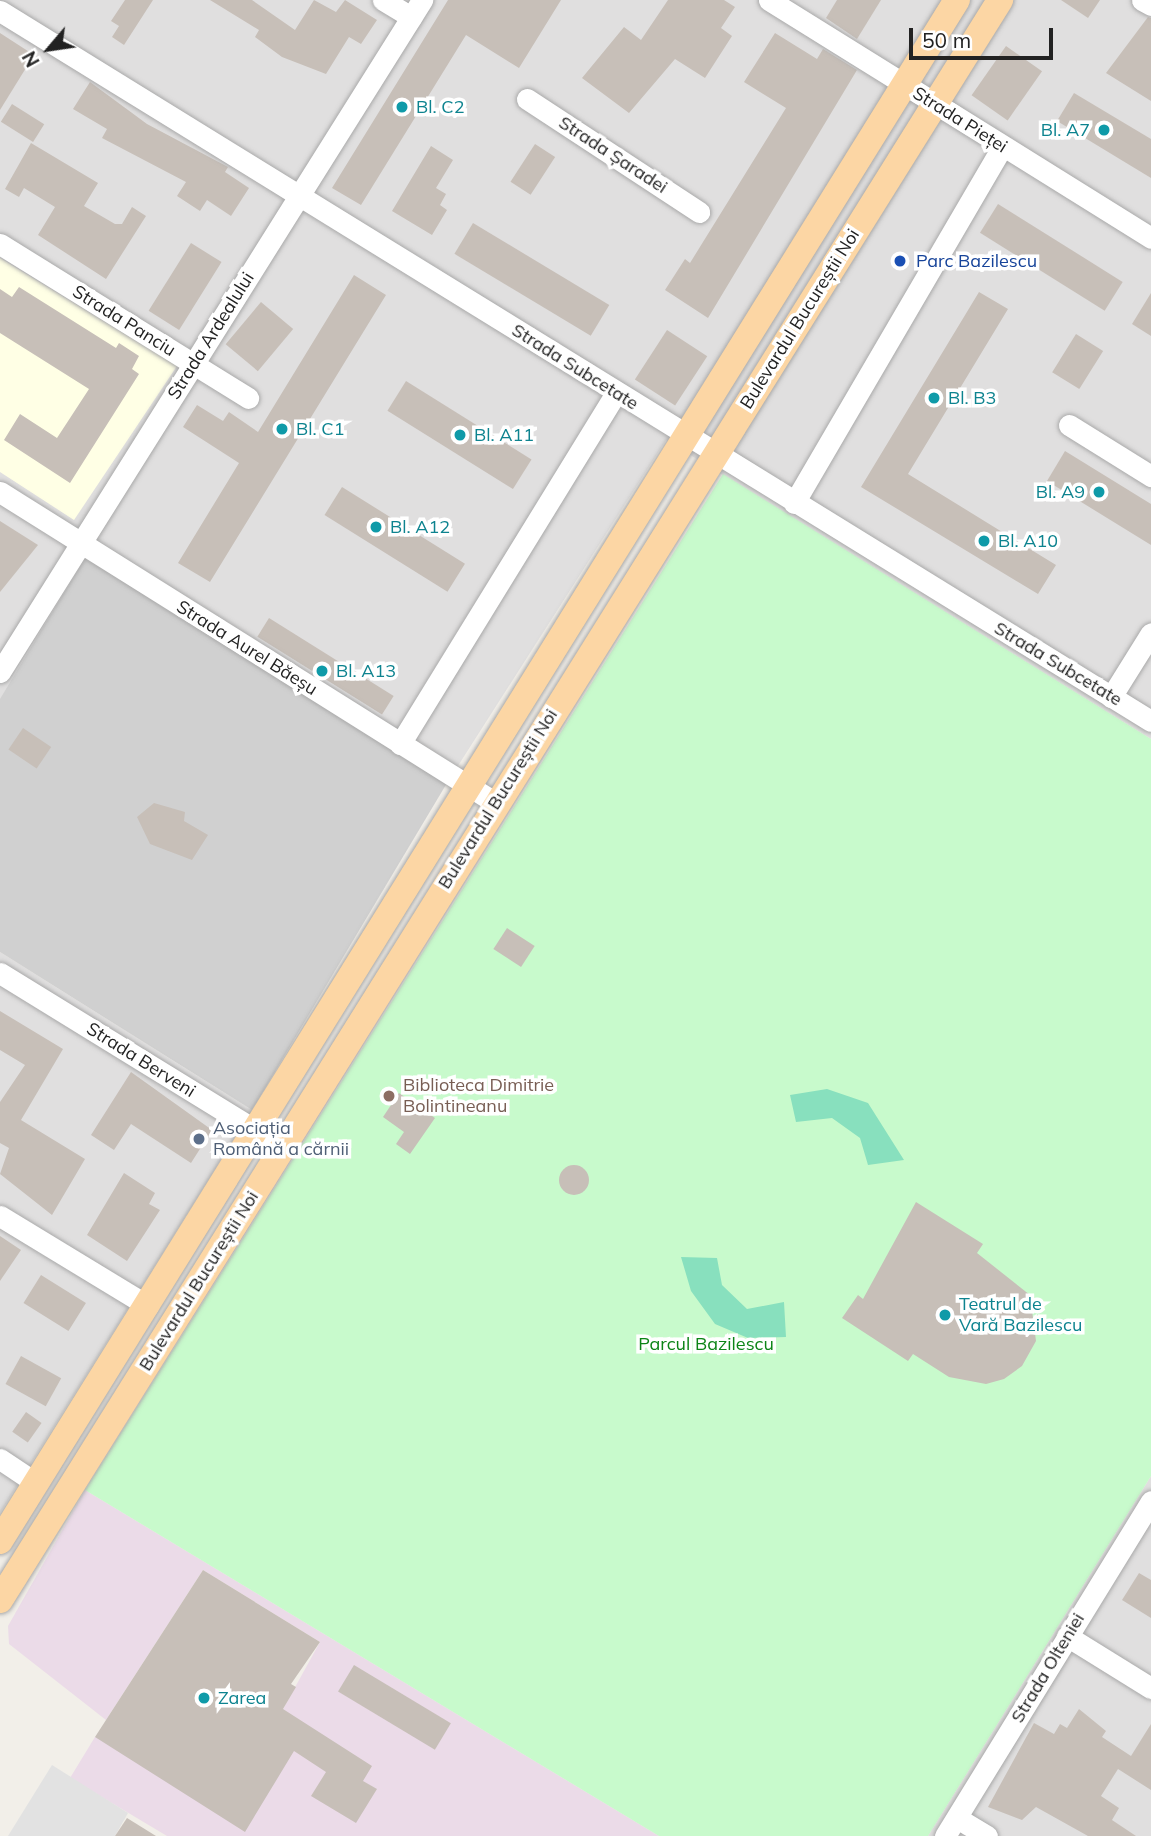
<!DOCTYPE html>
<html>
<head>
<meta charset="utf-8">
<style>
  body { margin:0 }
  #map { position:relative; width:1151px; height:1836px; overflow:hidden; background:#f2efe9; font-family:Mulish,sans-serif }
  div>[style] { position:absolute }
  .residential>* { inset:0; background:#e0dfdf }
  .industrial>* { inset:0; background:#ebdbe8 }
  .education>* { inset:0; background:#ffffe5 }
  .religious>* { inset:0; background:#d0d0d0 }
  .park>* { inset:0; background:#c8facc }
  .pitch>* { inset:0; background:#88e0be }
  .parking>* { inset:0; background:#e2e2e2 }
  .building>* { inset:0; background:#c7bfb8; transform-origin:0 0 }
  .round { border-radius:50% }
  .roads { filter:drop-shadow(0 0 2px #a9a9a9) drop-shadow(0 0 2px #a9a9a9) }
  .minor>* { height:21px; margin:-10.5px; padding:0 10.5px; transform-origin:10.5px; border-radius:10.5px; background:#fff }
  .major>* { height:26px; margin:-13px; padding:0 13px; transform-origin:13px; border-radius:13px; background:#fcd6a4 }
  .dots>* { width:19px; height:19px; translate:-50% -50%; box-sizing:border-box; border:4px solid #fff; border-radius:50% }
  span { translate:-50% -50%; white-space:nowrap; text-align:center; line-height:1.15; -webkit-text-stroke:7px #fff; paint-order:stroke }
  .culture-label { font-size:18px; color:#0d838f }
  .left { translate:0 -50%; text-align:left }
  .right { translate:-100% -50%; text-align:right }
  .street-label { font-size:18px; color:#222 }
  .transit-label { font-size:18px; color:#164399 }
  .education-label { font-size:18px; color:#785e54 }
  .service-label { font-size:18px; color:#4e5e75 }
  .park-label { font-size:18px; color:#0c8416 }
  .north { position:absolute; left:14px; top:14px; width:70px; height:70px; -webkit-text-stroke:5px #fff; paint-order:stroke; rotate:241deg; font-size:19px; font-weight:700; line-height:28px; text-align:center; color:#222 }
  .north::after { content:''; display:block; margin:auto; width:24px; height:32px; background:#222; clip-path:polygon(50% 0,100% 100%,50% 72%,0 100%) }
  .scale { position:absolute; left:909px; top:28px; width:144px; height:32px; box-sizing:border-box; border:4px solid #222; border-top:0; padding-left:9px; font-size:21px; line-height:24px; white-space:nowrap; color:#222; -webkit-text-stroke:5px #fff; paint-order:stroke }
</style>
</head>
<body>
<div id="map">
  <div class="residential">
    <div style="clip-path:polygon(0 0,1151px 0,1151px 739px,666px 440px,447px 783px,0 699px)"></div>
    <div style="clip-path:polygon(0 952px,252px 1110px,0 1513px)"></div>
    <div style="clip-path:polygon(1151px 1476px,1151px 1836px,928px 1836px)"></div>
  </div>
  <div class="industrial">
    <div style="clip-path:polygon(85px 1490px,659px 1836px,167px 1836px,70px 1778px,95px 1737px,283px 1709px,320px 1642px,203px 1570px,106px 1720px,9px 1644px,8px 1626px)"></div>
  </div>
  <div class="education">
    <div style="clip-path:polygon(0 258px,177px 366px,74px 520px,0 472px)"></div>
  </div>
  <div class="religious">
    <div style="clip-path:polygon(85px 558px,447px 783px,252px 1110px,0 952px,0 699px)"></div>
  </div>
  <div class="park">
    <div style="clip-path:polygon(723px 474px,1151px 739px,1151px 1476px,928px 1836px,659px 1836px,85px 1490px)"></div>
  </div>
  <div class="pitch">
    <div style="clip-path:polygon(827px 1089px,868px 1103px,904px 1160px,868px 1165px,860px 1138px,832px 1118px,796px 1122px,790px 1095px)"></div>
    <div style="clip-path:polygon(681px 1257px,717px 1258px,722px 1285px,747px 1309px,784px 1302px,786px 1337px,748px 1338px,715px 1324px,691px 1291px)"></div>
  </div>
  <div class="parking">
    <div style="clip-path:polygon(52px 1765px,128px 1813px,115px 1836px,8px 1836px)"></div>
  </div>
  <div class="building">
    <div style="clip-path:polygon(125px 0,153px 0,124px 45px,112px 37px,119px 26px,111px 21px)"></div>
    <div style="clip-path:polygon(210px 0,252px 0,295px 30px,314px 0,336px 12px,345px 0,377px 20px,361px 44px,349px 37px,326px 74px,282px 57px,255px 37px,259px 30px)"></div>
    <div style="clip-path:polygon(448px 0,561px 0,519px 68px,466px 35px,361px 205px,332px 188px)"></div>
    <div style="clip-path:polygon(668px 0,724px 0,735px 7px,721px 28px,732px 36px,705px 78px,675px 59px,629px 113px,582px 78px,624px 27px,641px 40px)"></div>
    <div style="clip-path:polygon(837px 0,881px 0,857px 39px,826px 18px)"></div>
    <div style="clip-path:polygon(1061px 0,1100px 0,1088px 18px)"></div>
    <div style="clip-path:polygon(1148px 17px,1151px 18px,1151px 101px,1106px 73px)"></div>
    <div style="clip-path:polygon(0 33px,34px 55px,0 110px)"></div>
    <div style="clip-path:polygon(775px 33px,817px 59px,823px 49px,857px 70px,708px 318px,665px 290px,685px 259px,690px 263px,786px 108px,744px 82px)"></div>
    <div style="left:1006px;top:46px;width:44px;height:60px;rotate:35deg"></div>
    <div style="clip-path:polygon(90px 82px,147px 124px,228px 167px,225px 172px,249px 188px,231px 216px,207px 200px,200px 211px,177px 196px,186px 182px,102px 138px,107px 129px,73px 109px)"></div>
    <div style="clip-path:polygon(1074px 93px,1151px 139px,1151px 178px,1057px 121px)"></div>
    <div style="left:12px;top:104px;width:38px;height:21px;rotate:32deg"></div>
    <div style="clip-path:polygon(31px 143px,98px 183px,84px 206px,115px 224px,122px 224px,132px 207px,146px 216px,106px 279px,38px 235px,55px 207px,24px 188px,19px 197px,5px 189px)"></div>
    <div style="left:535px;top:144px;width:24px;height:45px;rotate:33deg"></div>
    <div style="clip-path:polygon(431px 146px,453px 160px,436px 188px,446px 194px,440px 205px,447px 210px,432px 235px,392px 211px)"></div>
    <div style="left:998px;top:204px;width:147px;height:34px;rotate:32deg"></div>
    <div style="left:473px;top:223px;width:159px;height:36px;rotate:31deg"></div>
    <div style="left:191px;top:243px;width:36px;height:80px;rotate:32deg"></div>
    <div style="clip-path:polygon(354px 275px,386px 295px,210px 582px,178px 563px,239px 463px,183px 427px,197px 405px,223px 421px,229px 412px,258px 432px)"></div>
    <div style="clip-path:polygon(19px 287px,116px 348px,119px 343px,139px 356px,132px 369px,139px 374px,70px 483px,4px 440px,20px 414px,57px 438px,89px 389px,0 333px,0 289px,12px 297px)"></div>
    <div style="clip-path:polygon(979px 292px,1008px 309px,908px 474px,1056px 565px,1038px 594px,861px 487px)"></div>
    <div style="clip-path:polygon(1151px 293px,1151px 336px,1132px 324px)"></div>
    <div style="left:261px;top:302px;width:42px;height:55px;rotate:40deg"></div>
    <div style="left:667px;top:330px;width:48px;height:59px;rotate:33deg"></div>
    <div style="left:1076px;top:334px;width:32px;height:45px;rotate:32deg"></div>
    <div style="left:406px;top:381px;width:148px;height:35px;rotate:32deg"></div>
    <div style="clip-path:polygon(1065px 451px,1151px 504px,1151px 545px,1047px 481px)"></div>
    <div style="left:342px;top:487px;width:145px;height:33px;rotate:32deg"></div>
    <div style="clip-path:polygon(0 521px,38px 545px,0 592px)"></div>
    <div style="left:269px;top:618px;width:147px;height:22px;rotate:32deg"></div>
    <div style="left:23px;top:728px;width:34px;height:26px;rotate:34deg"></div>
    <div style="clip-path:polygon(154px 803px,185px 812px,184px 821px,208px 835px,192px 860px,150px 844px,137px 817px)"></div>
    <div style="left:507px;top:928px;width:33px;height:25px;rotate:33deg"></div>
    <div style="clip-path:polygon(0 1011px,63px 1049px,21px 1120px,85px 1159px,52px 1215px,0 1174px,9px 1148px,0 1143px,0 1102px,25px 1065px,0 1050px)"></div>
    <div style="clip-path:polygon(131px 1072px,212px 1130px,191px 1163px,131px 1124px,114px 1150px,91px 1135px)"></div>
    <div style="clip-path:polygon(399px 1093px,435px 1118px,410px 1154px,396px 1144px,404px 1132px,383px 1117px)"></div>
    <div class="round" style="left:559px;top:1165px;width:30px;height:30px"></div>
    <div style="clip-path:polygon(124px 1173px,155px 1193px,149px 1204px,160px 1210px,127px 1261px,87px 1235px)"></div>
    <div style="clip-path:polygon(916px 1202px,983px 1244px,977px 1253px,1030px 1295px,1036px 1341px,1022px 1366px,1004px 1379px,986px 1384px,949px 1377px,913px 1354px,908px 1361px,842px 1318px,858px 1295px,863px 1299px)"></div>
    <div style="clip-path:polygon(0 1236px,21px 1250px,0 1281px)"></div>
    <div style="left:41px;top:1275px;width:53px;height:33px;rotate:32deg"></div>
    <div style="left:21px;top:1356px;width:46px;height:32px;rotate:29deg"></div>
    <div style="left:26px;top:1412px;width:19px;height:24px;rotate:35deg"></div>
    <div style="clip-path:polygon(203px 1570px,320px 1642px,291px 1684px,296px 1687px,283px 1709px,372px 1766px,363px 1781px,377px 1789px,356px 1823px,311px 1796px,326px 1772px,294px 1751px,245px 1832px,95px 1737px)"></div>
    <div style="clip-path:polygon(1139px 1573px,1151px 1580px,1151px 1618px,1122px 1600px)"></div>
    <div style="left:354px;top:1665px;width:113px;height:31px;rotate:31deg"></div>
    <div style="clip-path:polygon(1079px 1709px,1106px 1731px,1102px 1737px,1131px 1756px,1151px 1724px,1151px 1790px,1118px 1769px,1101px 1796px,1119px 1808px,1112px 1820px,1136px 1836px,1088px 1836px,1036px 1807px,1022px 1820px,988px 1807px,1034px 1723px,1054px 1734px,1060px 1724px,1067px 1728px)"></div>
    <div style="clip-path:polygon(127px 1818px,156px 1836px,115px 1836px)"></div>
  </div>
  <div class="roads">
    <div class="minor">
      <div style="left:383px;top:0;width:33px;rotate:31deg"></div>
      <div style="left:769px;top:0;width:450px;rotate:31.9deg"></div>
      <div style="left:1142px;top:0;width:10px;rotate:29deg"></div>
      <div style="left:0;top:11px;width:1352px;rotate:31.67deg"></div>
      <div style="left:527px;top:99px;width:206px;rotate:33.3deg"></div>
      <div style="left:0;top:244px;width:292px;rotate:31.8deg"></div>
      <div style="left:1069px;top:425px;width:97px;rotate:31.9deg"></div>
      <div style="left:0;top:492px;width:585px;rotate:32.09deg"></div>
      <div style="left:794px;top:503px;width:412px;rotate:-59.7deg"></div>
      <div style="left:0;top:672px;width:794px;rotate:-57.87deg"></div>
      <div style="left:1111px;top:697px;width:75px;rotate:-58deg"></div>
      <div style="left:400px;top:744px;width:412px;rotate:-58.4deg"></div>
      <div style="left:0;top:973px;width:332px;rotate:31.6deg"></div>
      <div style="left:0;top:1216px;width:173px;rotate:31.3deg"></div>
      <div style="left:0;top:1459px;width:43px;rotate:33.7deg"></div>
      <div style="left:1067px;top:1636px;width:99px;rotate:31.8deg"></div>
      <div style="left:957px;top:1818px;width:35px;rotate:31deg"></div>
      <div style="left:945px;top:1836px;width:393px;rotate:-58.4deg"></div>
    </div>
    <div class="major">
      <div style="left:0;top:1541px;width:1814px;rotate:-58.16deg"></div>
      <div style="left:0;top:1600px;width:1887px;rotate:-57.99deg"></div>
    </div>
  </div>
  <div class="dots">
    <div style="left:402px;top:107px;background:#0f9aa8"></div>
    <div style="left:1104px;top:130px;background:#0f9aa8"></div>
    <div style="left:900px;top:261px;background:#1a4fb4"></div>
    <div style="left:934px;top:398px;background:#0f9aa8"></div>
    <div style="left:282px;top:429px;background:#0f9aa8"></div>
    <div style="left:460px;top:435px;background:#0f9aa8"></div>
    <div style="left:1099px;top:492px;background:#0f9aa8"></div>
    <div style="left:376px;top:527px;background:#0f9aa8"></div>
    <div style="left:984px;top:541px;background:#0f9aa8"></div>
    <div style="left:322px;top:671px;background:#0f9aa8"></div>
    <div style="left:389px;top:1096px;background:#8d6e63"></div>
    <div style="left:199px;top:1139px;background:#5c6f8a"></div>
    <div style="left:945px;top:1315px;background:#0f9aa8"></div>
    <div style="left:204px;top:1698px;background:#0f9aa8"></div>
  </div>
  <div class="culture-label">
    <span class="left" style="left:416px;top:107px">Bl. C2</span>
    <span class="right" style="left:1090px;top:130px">Bl. A7</span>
    <span class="left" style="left:948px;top:398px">Bl. B3</span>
    <span class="left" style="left:296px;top:429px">Bl. C1</span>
    <span class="left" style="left:474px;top:435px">Bl. A11</span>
    <span class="right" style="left:1085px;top:492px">Bl. A9</span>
    <span class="left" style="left:390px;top:527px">Bl. A12</span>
    <span class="left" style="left:998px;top:541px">Bl. A10</span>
    <span class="left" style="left:336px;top:671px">Bl. A13</span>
    <span class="left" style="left:959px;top:1315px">Teatrul de<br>Vară Bazilescu</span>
    <span class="left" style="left:218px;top:1698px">Zarea</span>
  </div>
  <div class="street-label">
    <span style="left:960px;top:120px;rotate:32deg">Strada Pieței</span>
    <span style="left:613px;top:155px;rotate:33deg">Strada Șaradei</span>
    <span style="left:800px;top:319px;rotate:-58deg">Bulevardul Bucureștii Noi</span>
    <span style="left:124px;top:321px;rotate:32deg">Strada Panciu</span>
    <span style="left:211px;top:336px;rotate:-58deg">Strada Ardealului</span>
    <span style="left:575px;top:367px;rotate:32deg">Strada Subcetate</span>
    <span style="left:247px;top:648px;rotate:32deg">Strada Aurel Băeșu</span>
    <span style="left:1058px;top:664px;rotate:31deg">Strada Subcetate</span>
    <span style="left:498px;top:799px;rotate:-58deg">Bulevardul Bucureștii Noi</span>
    <span style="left:141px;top:1060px;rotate:32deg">Strada Berveni</span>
    <span style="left:199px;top:1281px;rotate:-58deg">Bulevardul Bucureștii Noi</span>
    <span style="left:1048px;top:1668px;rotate:-59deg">Strada Olteniei</span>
  </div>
  <div class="transit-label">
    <span class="left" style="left:916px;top:261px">Parc Bazilescu</span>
  </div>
  <div class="education-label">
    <span class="left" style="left:403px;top:1096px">Biblioteca Dimitrie<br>Bolintineanu</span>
  </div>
  <div class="service-label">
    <span class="left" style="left:213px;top:1139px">Asociația<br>Română a cărnii</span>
  </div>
  <div class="park-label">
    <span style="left:706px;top:1344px">Parcul Bazilescu</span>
  </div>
  <div class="north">N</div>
  <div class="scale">50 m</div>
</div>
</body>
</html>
